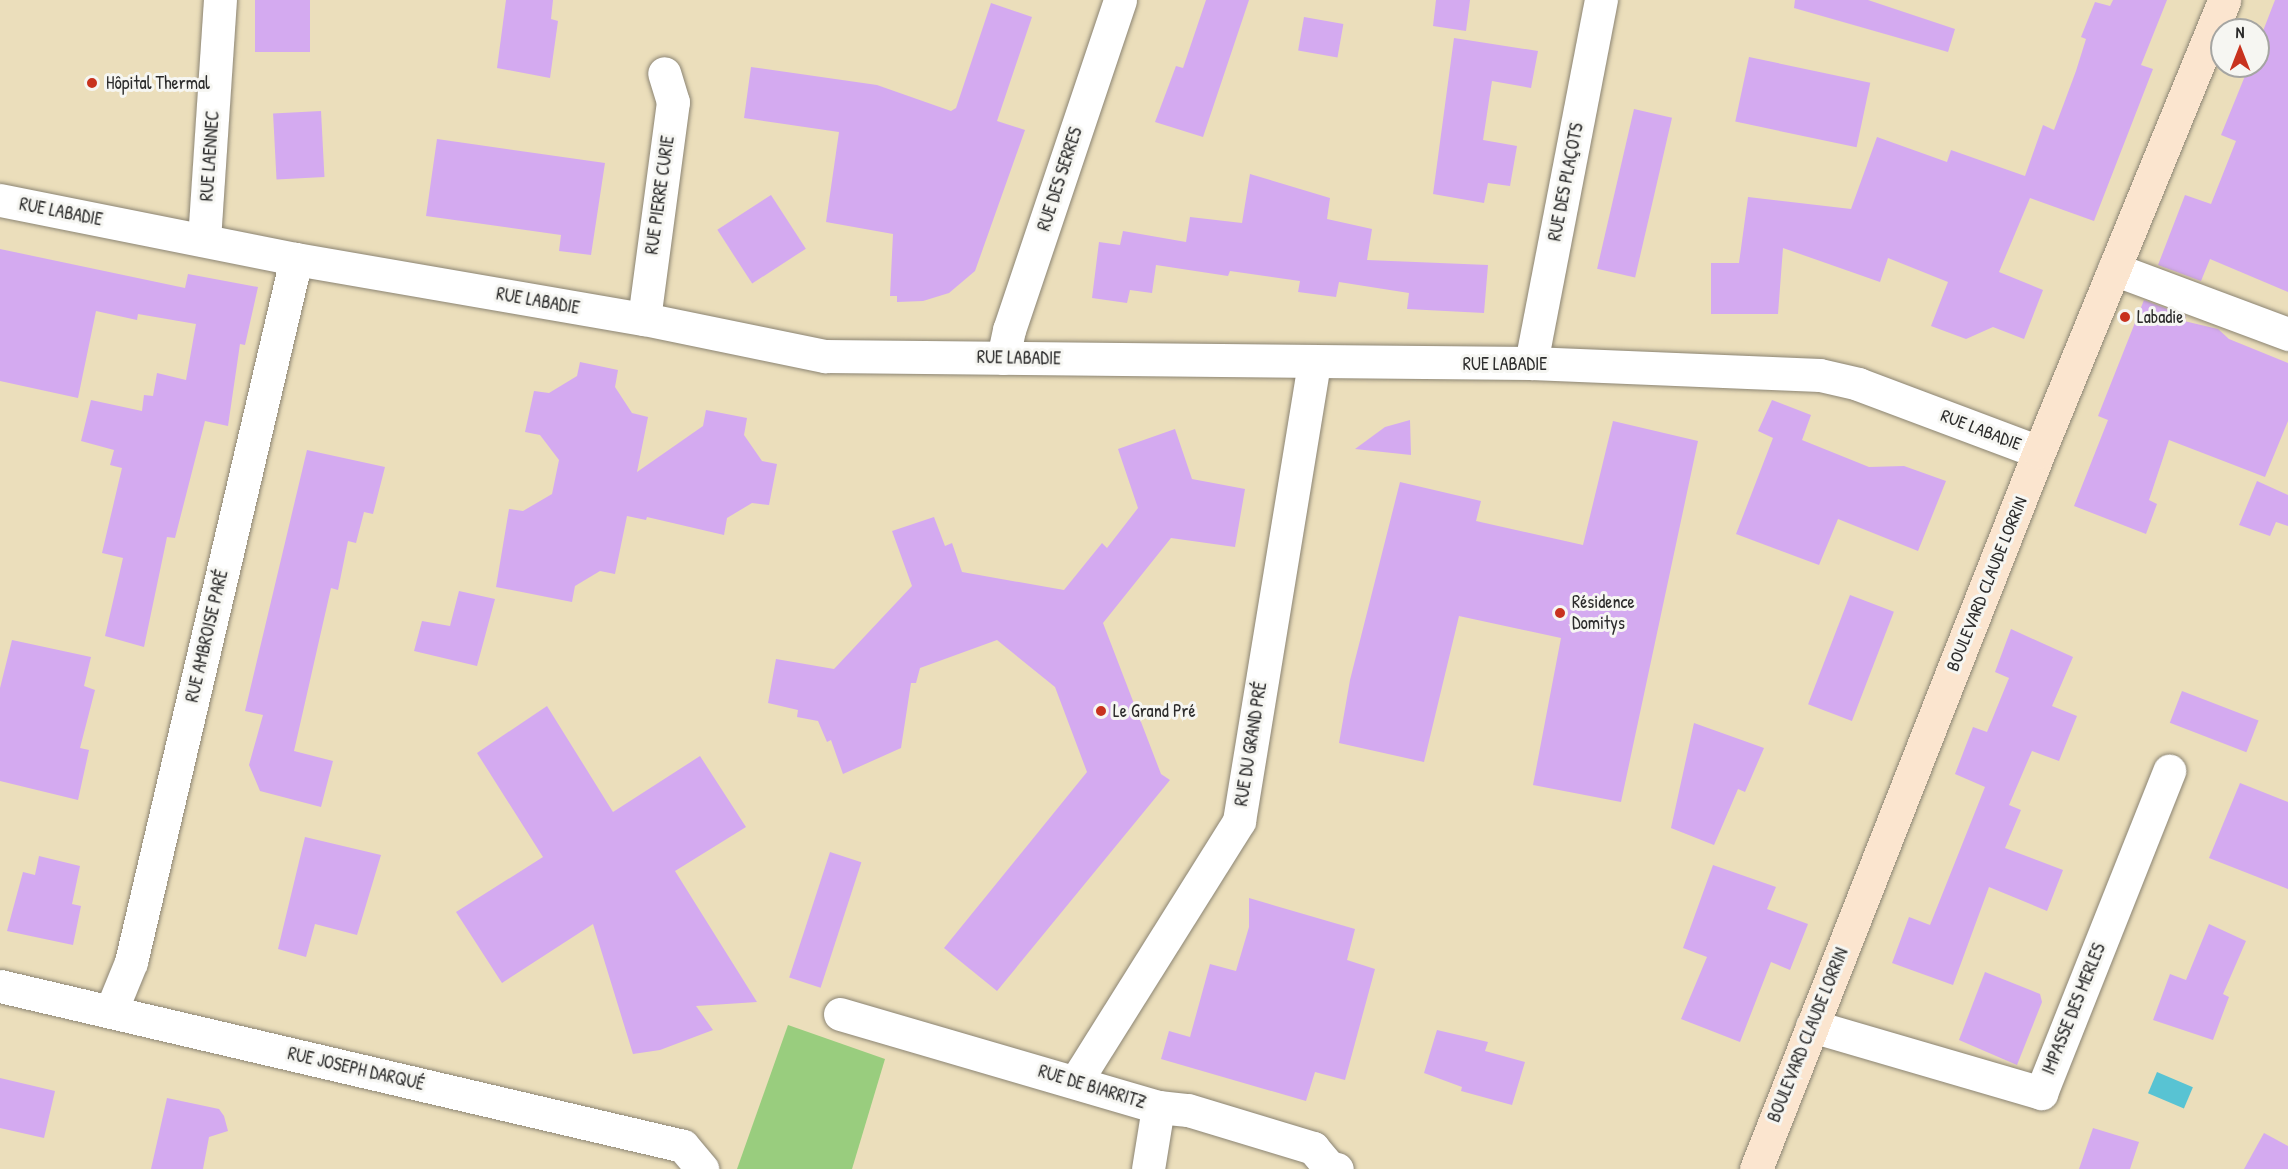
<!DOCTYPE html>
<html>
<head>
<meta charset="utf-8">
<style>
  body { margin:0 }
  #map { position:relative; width:2288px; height:1169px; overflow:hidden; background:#ebdebb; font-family:"Patrick Hand",sans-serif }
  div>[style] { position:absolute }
  .green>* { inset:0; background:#99cd7e }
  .water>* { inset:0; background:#58c3d3; transform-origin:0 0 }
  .building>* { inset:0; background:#d4aaf0; transform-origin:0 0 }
  .roads { filter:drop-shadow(0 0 2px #8b8473) drop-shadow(0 0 2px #8b8473) }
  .street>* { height:33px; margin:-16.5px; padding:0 16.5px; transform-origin:16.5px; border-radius:16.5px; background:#fff }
  .secondary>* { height:33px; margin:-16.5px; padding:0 16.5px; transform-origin:16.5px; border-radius:16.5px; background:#fbe5cf }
  .dots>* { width:16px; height:16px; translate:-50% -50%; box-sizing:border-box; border:3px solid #f6f6f2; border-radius:50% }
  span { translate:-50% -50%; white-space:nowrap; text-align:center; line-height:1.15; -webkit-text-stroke:6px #f6f6f2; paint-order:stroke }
  .poi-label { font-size:18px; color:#2b2b2b }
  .left { translate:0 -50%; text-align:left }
  .street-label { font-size:18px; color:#2b2b2b }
  .north { position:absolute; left:2210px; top:18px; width:60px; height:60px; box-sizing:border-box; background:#f6f6f2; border:2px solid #a5a5a2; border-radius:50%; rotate:0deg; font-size:16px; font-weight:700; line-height:24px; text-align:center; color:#2b2b2b }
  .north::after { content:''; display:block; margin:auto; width:21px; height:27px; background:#c8321e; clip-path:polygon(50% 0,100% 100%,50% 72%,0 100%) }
</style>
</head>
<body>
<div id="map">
  <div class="green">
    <div style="clip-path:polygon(788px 1025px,885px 1059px,852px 1169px,737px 1169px)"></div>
  </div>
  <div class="water">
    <div style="left:2157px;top:1072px;width:39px;height:23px;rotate:23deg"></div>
  </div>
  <div class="building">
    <div style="left:255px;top:0;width:55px;height:52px"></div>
    <div style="clip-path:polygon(506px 0,553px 0,551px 19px,558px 21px,550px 78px,497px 68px)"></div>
    <div style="clip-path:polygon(1206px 0,1249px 0,1203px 137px,1155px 122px,1176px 66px,1183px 68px)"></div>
    <div style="clip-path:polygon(1436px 0,1470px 0,1466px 31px,1433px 26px)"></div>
    <div style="clip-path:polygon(1795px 0,1868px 0,1955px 29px,1948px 52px,1794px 8px)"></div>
    <div style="clip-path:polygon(2113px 0,2167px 0,2141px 65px,2153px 69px,2094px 221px,2030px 198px,1999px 272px,2043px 290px,2024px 339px,1993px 327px,1966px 339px,1931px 326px,1948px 282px,1888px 258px,1880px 282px,1783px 248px,1778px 314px,1711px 314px,1711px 263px,1739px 263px,1748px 197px,1851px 209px,1877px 137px,1947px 162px,1951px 150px,2025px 176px,2043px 125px,2054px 130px,2076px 71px,2086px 39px,2081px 37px,2095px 2px,2110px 6px)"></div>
    <div style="clip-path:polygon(2275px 0,2288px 0,2288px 292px,2210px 259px,2201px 281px,2158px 265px,2185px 195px,2211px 204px,2236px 141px,2221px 135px,2249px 66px,2258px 66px,2258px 44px)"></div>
    <div style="clip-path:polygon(991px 3px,1032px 17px,997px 121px,1025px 130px,975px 271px,949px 293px,923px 301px,897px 302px,897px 296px,890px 296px,893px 234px,826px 222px,839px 132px,744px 118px,751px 67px,877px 85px,951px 111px,956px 108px)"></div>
    <div style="left:1304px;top:17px;width:40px;height:34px;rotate:10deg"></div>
    <div style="clip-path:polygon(1454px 38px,1538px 51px,1531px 88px,1492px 81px,1483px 140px,1517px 146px,1510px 186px,1488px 183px,1484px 203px,1433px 194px)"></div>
    <div style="left:1749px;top:57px;width:124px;height:66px;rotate:12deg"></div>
    <div style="left:1634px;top:109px;width:39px;height:164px;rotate:13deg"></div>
    <div style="left:321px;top:111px;width:66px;height:48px;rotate:87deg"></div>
    <div style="clip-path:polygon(437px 139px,605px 163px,591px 255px,559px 251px,561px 235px,426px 216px)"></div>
    <div style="clip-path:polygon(1250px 174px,1330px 198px,1327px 219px,1372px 229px,1367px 260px,1488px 265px,1484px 313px,1407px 309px,1409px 293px,1339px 282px,1336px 297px,1298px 292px,1300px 281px,1230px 271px,1228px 276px,1156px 265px,1152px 293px,1130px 290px,1127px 303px,1092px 298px,1099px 242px,1120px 245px,1123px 231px,1186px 242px,1190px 217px,1242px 223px)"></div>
    <div style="left:771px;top:195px;width:64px;height:64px;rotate:57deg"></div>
    <div style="clip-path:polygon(0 249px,185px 288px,188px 274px,258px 287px,245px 345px,240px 344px,228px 426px,205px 421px,175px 538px,167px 537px,144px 647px,105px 636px,123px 558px,102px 553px,122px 468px,110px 465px,114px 450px,81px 441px,91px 400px,142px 411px,144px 395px,153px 396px,157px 373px,186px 380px,196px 324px,138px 314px,137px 320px,96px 311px,78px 398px,0 381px)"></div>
    <div style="clip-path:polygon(2144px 300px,2186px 316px,2184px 321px,2218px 329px,2229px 339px,2288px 363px,2288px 421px,2265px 477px,2169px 440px,2149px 500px,2157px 504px,2146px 534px,2074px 506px,2108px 420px,2098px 416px)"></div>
    <div style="clip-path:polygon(580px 362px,618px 370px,615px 387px,632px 413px,648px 417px,637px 472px,703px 426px,706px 410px,747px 418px,744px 435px,762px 461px,777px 464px,769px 505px,752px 503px,727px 518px,724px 535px,647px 517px,646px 520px,627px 516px,615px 574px,600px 571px,575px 586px,572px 602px,496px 587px,509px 509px,523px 511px,552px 494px,559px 460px,540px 435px,525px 432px,534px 391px,549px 393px,577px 376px)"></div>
    <div style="clip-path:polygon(1772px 400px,1811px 415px,1802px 440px,1869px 467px,1904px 466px,1946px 481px,1918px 551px,1838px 519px,1819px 565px,1736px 534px,1773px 438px,1758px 431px)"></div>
    <div style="clip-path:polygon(1410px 420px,1411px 455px,1355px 449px,1385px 427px)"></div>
    <div style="clip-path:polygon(1613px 421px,1698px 441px,1621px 802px,1533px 785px,1561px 638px,1459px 616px,1424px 762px,1339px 743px,1350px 680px,1400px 482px,1481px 501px,1476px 521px,1583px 545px)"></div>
    <div style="clip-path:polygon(1175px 429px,1192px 479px,1245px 489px,1235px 547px,1171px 538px,1103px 623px,1161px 774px,1170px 780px,997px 991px,944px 948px,1087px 772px,1055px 687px,997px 640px,920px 668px,916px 683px,911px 683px,901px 748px,843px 774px,831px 740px,827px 742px,818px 721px,797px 717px,798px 710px,768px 703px,776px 659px,834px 669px,912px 586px,892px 531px,934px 517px,945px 546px,952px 543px,962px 572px,1064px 590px,1102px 543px,1107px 548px,1138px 508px,1118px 449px)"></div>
    <div style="clip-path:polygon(307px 450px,385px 467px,373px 514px,364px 512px,356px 543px,348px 541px,338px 590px,331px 588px,294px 751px,333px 761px,321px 807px,260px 791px,249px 765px,263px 715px,245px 711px)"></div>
    <div style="clip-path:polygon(2257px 481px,2288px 495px,2288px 526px,2276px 522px,2270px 536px,2239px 525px)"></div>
    <div style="clip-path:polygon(459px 591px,495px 599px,477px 666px,414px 651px,422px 621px,450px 626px)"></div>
    <div style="left:1850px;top:595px;width:47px;height:117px;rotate:21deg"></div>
    <div style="clip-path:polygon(2011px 629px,2073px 657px,2052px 706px,2077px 716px,2059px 761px,2032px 751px,2009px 805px,2021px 810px,2005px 848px,2063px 870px,2047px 911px,1989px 887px,1953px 985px,1892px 963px,1909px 917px,1930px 925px,1985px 787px,1955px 774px,1973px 727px,1987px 732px,2009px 678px,1995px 672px)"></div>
    <div style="clip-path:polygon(12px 640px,91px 657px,84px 686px,95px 690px,80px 748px,89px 750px,78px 800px,0 781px,0 688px)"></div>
    <div style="left:2182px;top:691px;width:82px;height:34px;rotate:21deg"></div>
    <div style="clip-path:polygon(547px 706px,613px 812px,700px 756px,746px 827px,675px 871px,757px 1002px,696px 1006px,713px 1030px,660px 1050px,633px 1054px,593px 924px,502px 983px,456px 912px,543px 857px,477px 753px)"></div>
    <div style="clip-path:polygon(1694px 723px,1764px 748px,1745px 792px,1738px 789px,1714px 845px,1671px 828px)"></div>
    <div style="clip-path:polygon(2240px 783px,2288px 802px,2288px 889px,2209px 858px)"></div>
    <div style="clip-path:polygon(305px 837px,381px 855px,357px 935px,315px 924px,306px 957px,278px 949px)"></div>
    <div style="left:830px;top:852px;width:33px;height:132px;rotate:18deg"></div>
    <div style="clip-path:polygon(39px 856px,80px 866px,72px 904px,81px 906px,73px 945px,7px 931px,23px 872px,35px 875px)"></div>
    <div style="clip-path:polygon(1713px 865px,1776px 887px,1767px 909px,1808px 924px,1790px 970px,1771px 962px,1740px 1042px,1681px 1019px,1707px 957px,1683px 948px)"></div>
    <div style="clip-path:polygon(1249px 898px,1355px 929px,1347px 960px,1375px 969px,1345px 1080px,1315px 1072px,1306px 1101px,1161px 1059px,1169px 1031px,1190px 1037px,1210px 964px,1236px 971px,1249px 927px)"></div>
    <div style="clip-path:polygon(2209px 924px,2246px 941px,2223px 994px,2229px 997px,2213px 1040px,2153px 1020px,2170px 974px,2186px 980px)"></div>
    <div style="clip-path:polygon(1985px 972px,2040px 994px,2042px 1002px,2017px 1065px,1959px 1040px)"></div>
    <div style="clip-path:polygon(1437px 1030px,1488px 1042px,1485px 1051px,1525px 1062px,1512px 1105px,1461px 1091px,1462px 1087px,1424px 1073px)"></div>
    <div style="clip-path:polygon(0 1078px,55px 1091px,44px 1138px,0 1128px)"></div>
    <div style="clip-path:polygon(167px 1098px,219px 1109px,224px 1116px,228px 1131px,209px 1137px,203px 1169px,151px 1169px)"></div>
    <div style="clip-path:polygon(2093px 1128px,2139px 1142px,2130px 1169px,2079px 1169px)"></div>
    <div style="clip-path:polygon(2264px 1133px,2288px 1146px,2288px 1169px,2244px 1169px)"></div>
  </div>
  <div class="roads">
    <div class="street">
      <div style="left:0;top:200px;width:302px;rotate:11.3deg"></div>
      <div style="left:296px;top:259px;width:353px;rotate:9.8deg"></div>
      <div style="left:644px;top:319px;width:185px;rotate:11.6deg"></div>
      <div style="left:825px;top:356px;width:706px;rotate:0.57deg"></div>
      <div style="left:1531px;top:363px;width:289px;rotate:2.4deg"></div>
      <div style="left:1820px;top:375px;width:39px;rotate:13deg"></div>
      <div style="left:1858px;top:384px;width:193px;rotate:20.6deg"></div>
      <div style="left:204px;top:240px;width:241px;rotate:-86.2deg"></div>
      <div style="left:2114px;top:269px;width:186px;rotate:20.5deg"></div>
      <div style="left:644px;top:319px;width:219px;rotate:-82.4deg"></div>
      <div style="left:673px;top:102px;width:30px;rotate:-107deg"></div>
      <div style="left:1003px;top:358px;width:29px;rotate:-78deg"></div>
      <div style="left:1009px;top:330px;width:348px;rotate:-71.4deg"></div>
      <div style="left:1531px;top:363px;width:370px;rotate:-79.1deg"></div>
      <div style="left:0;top:986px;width:701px;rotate:13.18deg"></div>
      <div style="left:683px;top:1146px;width:30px;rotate:50deg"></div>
      <div style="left:111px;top:1011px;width:53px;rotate:-67.8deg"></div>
      <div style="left:131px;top:962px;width:722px;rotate:-76.79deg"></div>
      <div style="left:840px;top:1014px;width:331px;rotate:16.3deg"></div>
      <div style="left:1158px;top:1107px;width:30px;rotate:6deg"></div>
      <div style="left:1188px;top:1110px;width:131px;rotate:16.9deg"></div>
      <div style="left:1313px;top:1148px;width:25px;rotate:50deg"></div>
      <div style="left:1329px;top:1167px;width:8px;rotate:14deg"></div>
      <div style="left:1812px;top:1026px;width:239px;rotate:16.3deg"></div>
      <div style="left:2041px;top:1093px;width:347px;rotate:-68.3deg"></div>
      <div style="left:1076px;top:1081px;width:307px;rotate:-57.9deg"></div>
      <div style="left:1239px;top:821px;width:463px;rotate:-80.7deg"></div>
      <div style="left:1148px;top:1169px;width:63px;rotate:-80.8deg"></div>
    </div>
    <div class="secondary">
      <div style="left:1756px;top:1169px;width:771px;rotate:-68.46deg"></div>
      <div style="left:2039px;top:452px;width:488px;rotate:-67.7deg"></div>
    </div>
  </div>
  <div class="dots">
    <div style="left:92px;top:83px;background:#c8321e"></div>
    <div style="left:2125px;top:317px;background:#c8321e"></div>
    <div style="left:1560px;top:613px;background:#c8321e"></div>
    <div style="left:1101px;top:711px;background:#c8321e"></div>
  </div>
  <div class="poi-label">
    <span class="left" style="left:106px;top:83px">Hôpital Thermal</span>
    <span class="left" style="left:2137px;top:317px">Labadie</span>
    <span class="left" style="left:1572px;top:613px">Résidence<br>Domitys</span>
    <span class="left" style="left:1113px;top:711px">Le Grand Pré</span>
  </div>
  <div class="street-label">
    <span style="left:210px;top:156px;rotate:-86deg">RUE LAENNEC</span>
    <span style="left:1060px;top:179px;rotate:-72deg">RUE DES SERRES</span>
    <span style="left:1566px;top:182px;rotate:-79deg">RUE DES PLAÇOTS</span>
    <span style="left:660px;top:195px;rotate:-82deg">RUE PIERRE CURIE</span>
    <span style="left:61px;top:212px;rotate:11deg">RUE LABADIE</span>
    <span style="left:538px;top:301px;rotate:10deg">RUE LABADIE</span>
    <span style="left:1019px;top:358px;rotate:1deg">RUE LABADIE</span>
    <span style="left:1505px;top:364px">RUE LABADIE</span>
    <span style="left:1981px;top:430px;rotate:21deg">RUE LABADIE</span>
    <span style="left:1987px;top:584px;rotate:-68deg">BOULEVARD CLAUDE LORRIN</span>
    <span style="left:207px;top:636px;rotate:-77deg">RUE AMBROISE PARÉ</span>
    <span style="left:1251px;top:744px;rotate:-81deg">RUE DU GRAND PRÉ</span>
    <span style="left:2074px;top:1009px;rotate:-68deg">IMPASSE DES MERLES</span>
    <span style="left:1808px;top:1035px;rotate:-68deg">BOULEVARD CLAUDE LORRIN</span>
    <span style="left:356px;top:1069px;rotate:13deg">RUE JOSEPH DARQUÉ</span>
    <span style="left:1092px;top:1087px;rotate:17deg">RUE DE BIARRITZ</span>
  </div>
  <div class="north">N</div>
</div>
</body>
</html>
